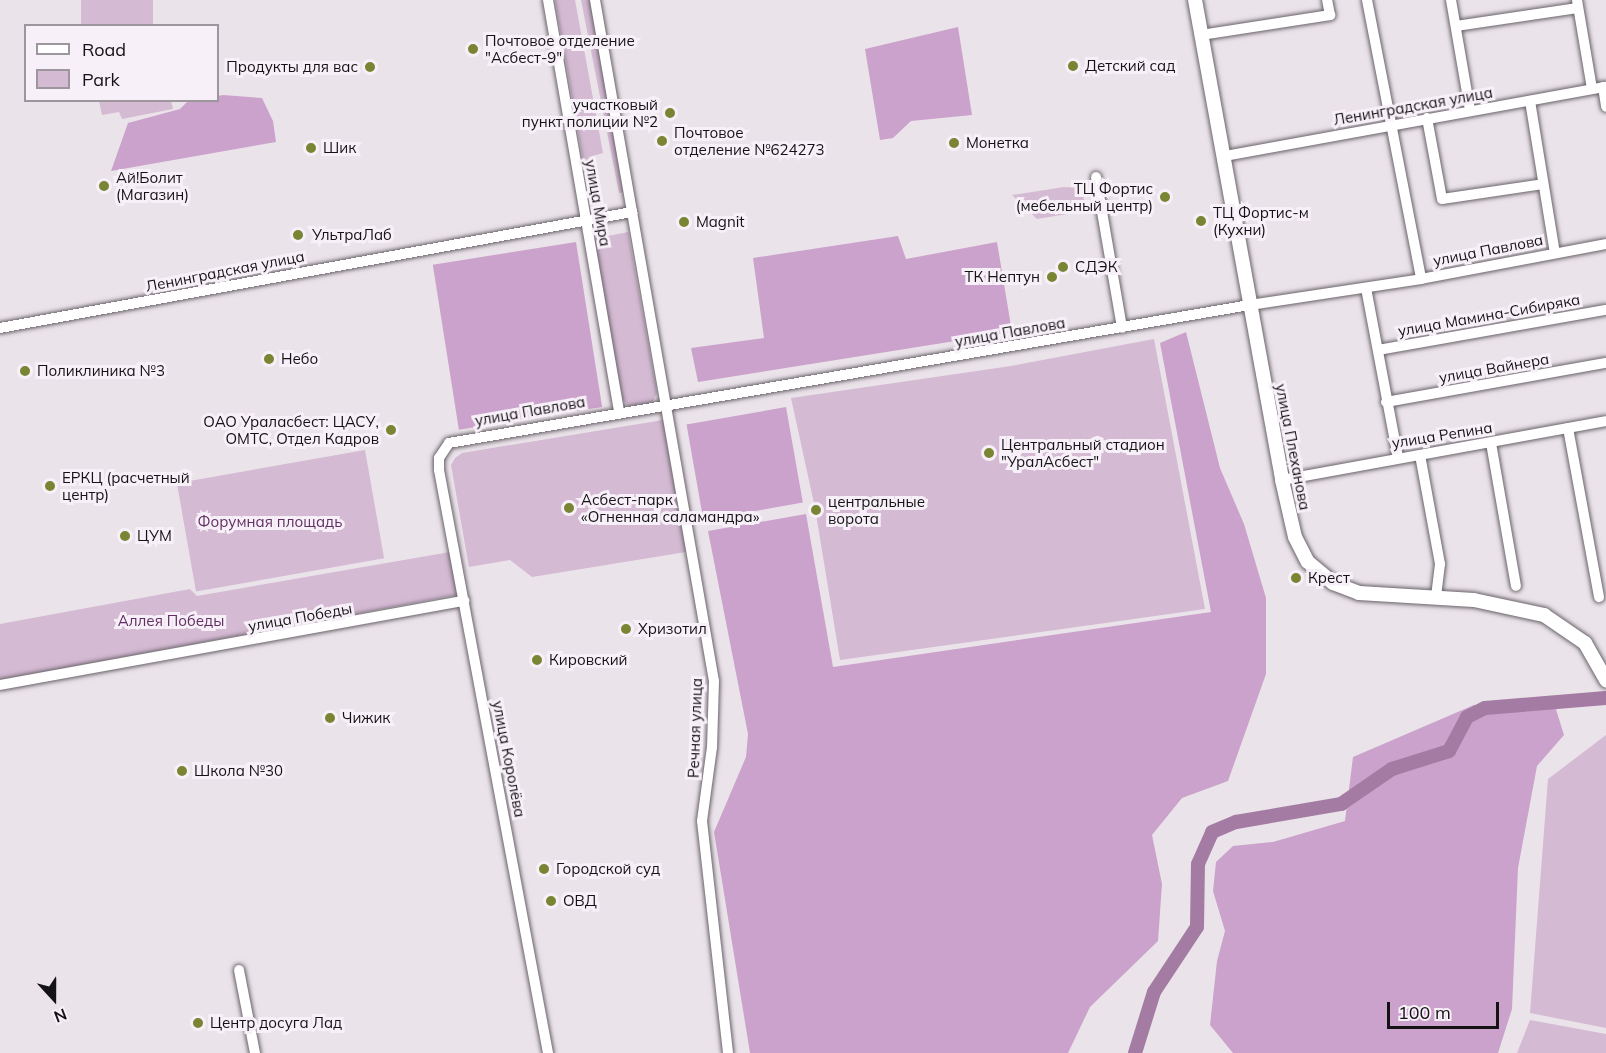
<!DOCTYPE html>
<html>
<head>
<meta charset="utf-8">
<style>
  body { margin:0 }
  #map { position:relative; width:1606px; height:1053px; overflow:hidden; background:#ebe3ea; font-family:Mulish,sans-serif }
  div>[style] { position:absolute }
  .green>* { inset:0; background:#d4bad3; transform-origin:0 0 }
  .forest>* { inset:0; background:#cba2cb; transform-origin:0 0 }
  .river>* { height:14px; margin:-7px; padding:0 7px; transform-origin:7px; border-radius:7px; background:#a47ca3 }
  .roads { filter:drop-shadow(0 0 2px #6a636a) drop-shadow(0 0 2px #6a636a) }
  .minor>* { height:10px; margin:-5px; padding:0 5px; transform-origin:5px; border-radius:5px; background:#fff }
  .major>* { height:14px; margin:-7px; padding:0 7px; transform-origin:7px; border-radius:7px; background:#fff }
  .dots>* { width:16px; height:16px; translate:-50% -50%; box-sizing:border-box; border:3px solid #f8f0f8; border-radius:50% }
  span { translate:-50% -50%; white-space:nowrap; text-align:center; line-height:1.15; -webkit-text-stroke:6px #f8f0f8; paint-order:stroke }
  .poi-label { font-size:15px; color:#141214 }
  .left { translate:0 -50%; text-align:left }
  .right { translate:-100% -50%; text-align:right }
  .street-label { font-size:15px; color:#141214 }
  .park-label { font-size:15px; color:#612e62 }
  .legend { position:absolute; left:24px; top:24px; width:195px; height:78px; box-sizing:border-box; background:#f8f0f8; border:2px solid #9d979d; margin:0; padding:8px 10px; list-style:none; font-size:18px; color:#141214 }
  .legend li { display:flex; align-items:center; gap:12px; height:30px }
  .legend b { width:30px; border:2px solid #9d979d }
  .north { position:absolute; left:24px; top:969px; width:60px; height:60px; -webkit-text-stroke:4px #f8f0f8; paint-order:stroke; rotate:159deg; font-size:16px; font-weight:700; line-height:24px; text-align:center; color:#141214 }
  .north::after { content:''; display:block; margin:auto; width:21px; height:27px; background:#141214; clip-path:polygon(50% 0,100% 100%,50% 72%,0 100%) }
  .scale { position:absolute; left:1387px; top:1002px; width:112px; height:27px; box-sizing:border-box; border:3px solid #141214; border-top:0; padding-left:8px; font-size:18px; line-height:21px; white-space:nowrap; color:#141214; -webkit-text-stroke:4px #f8f0f8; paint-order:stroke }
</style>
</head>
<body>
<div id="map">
  <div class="green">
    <div style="left:81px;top:0;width:72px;height:25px"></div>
    <div style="clip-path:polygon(555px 0,575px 0,603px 153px,589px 157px,595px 198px,590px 199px)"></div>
    <div style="clip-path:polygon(581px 0,590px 0,626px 192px,619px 193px)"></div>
    <div style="clip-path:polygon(99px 101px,171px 101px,173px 109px,122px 119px,119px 112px,102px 115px)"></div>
    <div style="clip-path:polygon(1064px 187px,1082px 188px,1086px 211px,1037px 219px,1012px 195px)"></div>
    <div style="clip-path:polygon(628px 232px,657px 393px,652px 403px,631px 408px,622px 399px,593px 239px)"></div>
    <div style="clip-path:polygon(1154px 339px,1205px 609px,840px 660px,815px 508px,791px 398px,1011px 366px)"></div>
    <div style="clip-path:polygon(663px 420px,686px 552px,532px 577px,510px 560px,469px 567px,451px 465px,455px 458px,462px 453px)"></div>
    <div style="left:365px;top:450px;width:110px;height:191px;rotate:80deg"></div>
    <div style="clip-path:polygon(450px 552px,457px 595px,0 680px,0 624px,190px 589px,197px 596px)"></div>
    <div style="clip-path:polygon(1606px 735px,1606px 1028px,1530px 1013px,1548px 779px)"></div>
    <div style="clip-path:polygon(1530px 1020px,1606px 1034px,1606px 1053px,1517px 1053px)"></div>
  </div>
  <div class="forest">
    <div style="clip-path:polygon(958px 27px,972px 115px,911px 121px,893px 138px,880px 140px,865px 49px)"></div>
    <div style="clip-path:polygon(223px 95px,262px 98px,273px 121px,276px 142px,111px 171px,128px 123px,180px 109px,188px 101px,218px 100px,218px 96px)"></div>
    <div style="clip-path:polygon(898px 236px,906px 259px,997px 242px,1012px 332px,698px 382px,691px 348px,764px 338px,753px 258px)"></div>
    <div style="left:576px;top:242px;width:167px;height:145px;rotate:81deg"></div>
    <div style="clip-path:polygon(1186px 332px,1220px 468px,1244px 524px,1266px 598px,1266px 674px,1228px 781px,1182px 798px,1152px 835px,1162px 884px,1158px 941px,1090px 1007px,1068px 1053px,750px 1053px,714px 832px,746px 757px,748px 734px,708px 531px,806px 514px,833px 667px,1211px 612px,1160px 343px)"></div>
    <div style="left:786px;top:407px;width:97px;height:101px;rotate:80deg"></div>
    <div style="clip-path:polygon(1554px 703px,1564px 735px,1537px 766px,1518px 868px,1512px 1009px,1498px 1053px,1233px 1053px,1210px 1025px,1217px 961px,1225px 931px,1213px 891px,1216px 862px,1233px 846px,1273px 842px,1345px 821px,1353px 757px,1474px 705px)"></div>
  </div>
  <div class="river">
    <div style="left:1135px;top:1053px;width:64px;rotate:-72.7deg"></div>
    <div style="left:1154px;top:992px;width:78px;rotate:-56.5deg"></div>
    <div style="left:1197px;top:927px;width:63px;rotate:-89.1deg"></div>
    <div style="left:1198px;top:864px;width:35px;rotate:-66deg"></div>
    <div style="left:1212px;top:832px;width:26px;rotate:-23deg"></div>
    <div style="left:1236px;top:822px;width:107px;rotate:-9.7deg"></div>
    <div style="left:1341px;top:804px;width:62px;rotate:-34.5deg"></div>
    <div style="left:1392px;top:769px;width:60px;rotate:-17.5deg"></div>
    <div style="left:1449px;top:751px;width:38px;rotate:-62deg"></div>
    <div style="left:1467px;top:717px;width:20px;rotate:-27deg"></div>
    <div style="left:1485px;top:708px;width:121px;rotate:-4.7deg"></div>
  </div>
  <div class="roads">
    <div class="minor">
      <div style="left:548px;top:0;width:418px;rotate:80.2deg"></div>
      <div style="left:595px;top:0;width:691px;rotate:80.09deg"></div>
      <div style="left:714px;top:681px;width:66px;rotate:91.7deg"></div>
      <div style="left:712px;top:747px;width:75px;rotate:97.7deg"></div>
      <div style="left:702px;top:821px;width:233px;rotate:83.6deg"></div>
      <div style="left:1367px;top:0;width:284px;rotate:79deg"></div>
      <div style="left:1451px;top:0;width:112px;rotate:80.2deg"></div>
      <div style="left:1577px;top:0;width:90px;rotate:80.4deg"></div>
      <div style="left:1456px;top:26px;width:123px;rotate:-8.4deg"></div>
      <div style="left:1201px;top:35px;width:131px;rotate:-8.8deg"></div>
      <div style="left:1330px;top:15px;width:15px;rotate:-101deg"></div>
      <div style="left:1603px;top:87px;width:20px;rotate:81deg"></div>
      <div style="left:1530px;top:101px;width:154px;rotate:80.7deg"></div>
      <div style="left:1427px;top:118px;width:82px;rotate:79.5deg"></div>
      <div style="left:1442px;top:199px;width:102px;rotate:-8.4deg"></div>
      <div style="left:1225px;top:156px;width:387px;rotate:-10.3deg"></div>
      <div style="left:1096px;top:177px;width:153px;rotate:80.2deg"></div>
      <div style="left:1366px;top:288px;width:172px;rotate:79.3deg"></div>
      <div style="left:0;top:328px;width:643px;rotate:-10.4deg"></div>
      <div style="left:1378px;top:350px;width:231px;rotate:-10deg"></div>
      <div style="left:1386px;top:402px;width:223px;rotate:-10.1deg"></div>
      <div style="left:1568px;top:428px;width:172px;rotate:79.6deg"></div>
      <div style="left:1491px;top:443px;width:145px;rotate:80.1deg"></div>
      <div style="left:1420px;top:455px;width:111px;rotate:79.6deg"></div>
      <div style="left:1440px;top:564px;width:34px;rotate:97deg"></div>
      <div style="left:1282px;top:480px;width:329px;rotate:-10.3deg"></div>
      <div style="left:0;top:685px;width:472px;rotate:-10.3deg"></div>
      <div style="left:239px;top:970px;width:85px;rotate:79.1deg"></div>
      <div style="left:548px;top:1053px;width:593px;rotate:-100.59deg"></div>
      <div style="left:439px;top:470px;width:12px;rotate:-90deg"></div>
      <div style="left:439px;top:458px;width:18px;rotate:-56deg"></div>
      <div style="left:449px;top:443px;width:813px;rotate:-9.78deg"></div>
      <div style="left:1250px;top:305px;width:173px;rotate:-8.6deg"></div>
      <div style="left:1421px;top:279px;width:188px;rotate:-10.7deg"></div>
    </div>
    <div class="major">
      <div style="left:1195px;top:0;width:488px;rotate:79.7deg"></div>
      <div style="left:1282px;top:480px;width:58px;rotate:77.2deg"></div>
      <div style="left:1295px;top:537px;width:28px;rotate:63deg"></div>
      <div style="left:1308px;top:562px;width:33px;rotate:40deg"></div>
      <div style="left:1333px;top:583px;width:28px;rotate:21deg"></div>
      <div style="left:1359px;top:593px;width:115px;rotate:3.5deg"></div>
      <div style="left:1474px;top:600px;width:72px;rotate:12.1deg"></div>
      <div style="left:1544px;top:615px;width:50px;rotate:34.3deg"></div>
      <div style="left:1585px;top:643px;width:43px;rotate:60.4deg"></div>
    </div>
  </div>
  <div class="dots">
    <div style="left:473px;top:49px;background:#798532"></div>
    <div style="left:1073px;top:66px;background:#798532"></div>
    <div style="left:370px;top:67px;background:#798532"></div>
    <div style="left:670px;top:113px;background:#798532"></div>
    <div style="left:662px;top:141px;background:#798532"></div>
    <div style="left:954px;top:143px;background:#798532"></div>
    <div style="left:311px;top:148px;background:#798532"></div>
    <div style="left:104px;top:186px;background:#798532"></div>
    <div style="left:1165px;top:197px;background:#798532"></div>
    <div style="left:1201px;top:221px;background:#798532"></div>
    <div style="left:684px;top:222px;background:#798532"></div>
    <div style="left:298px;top:235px;background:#798532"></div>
    <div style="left:1063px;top:267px;background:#798532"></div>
    <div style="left:1052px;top:277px;background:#798532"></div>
    <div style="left:269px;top:359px;background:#798532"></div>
    <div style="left:25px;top:371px;background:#798532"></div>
    <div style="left:391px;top:430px;background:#798532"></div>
    <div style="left:989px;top:453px;background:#798532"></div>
    <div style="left:50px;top:486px;background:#798532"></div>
    <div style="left:569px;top:508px;background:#798532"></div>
    <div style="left:816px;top:510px;background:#798532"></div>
    <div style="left:125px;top:536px;background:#798532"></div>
    <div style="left:1296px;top:578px;background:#798532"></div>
    <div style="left:626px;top:629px;background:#798532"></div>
    <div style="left:537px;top:660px;background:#798532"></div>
    <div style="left:330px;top:718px;background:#798532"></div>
    <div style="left:182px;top:771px;background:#798532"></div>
    <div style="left:544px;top:869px;background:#798532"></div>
    <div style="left:551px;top:901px;background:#798532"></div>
    <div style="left:198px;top:1023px;background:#798532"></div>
  </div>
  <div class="poi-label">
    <span class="left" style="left:485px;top:49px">Почтовое отделение<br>"Асбест-9"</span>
    <span class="left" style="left:1085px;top:66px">Детский сад</span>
    <span class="right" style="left:358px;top:67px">Продукты для вас</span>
    <span class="right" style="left:658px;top:113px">участковый<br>пункт полиции №2</span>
    <span class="left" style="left:674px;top:141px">Почтовое<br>отделение №624273</span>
    <span class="left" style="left:966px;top:143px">Монетка</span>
    <span class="left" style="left:323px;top:148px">Шик</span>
    <span class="left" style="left:116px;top:186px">Ай!Болит<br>(Магазин)</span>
    <span class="right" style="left:1153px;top:197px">ТЦ Фортис<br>(мебельный центр)</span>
    <span class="left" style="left:1213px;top:221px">ТЦ Фортис-м<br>(Кухни)</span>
    <span class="left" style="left:696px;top:222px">Magnit</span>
    <span class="left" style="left:312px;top:235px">УльтраЛаб</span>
    <span class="left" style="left:1075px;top:267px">СДЭК</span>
    <span class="right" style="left:1040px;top:277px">ТК Нептун</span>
    <span class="left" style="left:281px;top:359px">Небо</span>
    <span class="left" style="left:37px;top:371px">Поликлиника №3</span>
    <span class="right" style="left:379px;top:430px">ОАО Ураласбест: ЦАСУ,<br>ОМТС, Отдел Кадров</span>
    <span class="left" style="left:1001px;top:453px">Центральный стадион<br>"УралАсбест"</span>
    <span class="left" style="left:62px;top:486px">ЕРКЦ (расчетный<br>центр)</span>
    <span class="left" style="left:581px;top:508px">Асбест-парк<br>«Огненная саламандра»</span>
    <span class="left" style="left:828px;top:510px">центральные<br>ворота</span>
    <span class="left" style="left:137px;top:536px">ЦУМ</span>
    <span class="left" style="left:1308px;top:578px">Крест</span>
    <span class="left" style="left:638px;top:629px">Хризотил</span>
    <span class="left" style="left:549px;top:660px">Кировский</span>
    <span class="left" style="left:342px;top:718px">Чижик</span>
    <span class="left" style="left:194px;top:771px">Школа №30</span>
    <span class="left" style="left:556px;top:869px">Городской суд</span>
    <span class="left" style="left:563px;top:901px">ОВД</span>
    <span class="left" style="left:210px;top:1023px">Центр досуга Лад</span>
  </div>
  <div class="street-label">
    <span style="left:1413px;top:106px;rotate:-10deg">Ленинградская улица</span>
    <span style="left:598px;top:203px;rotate:80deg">улица Мира</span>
    <span style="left:1488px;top:250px;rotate:-11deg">улица Павлова</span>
    <span style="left:225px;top:271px;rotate:-11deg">Ленинградская улица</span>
    <span style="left:1489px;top:315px;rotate:-10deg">улица Мамина-Сибиряка</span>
    <span style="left:1010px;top:332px;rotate:-10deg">улица Павлова</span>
    <span style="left:1494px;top:368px;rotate:-10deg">улица Вайнера</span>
    <span style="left:530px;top:411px;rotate:-10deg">улица Павлова</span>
    <span style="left:1442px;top:435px;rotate:-9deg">улица Репина</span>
    <span style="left:1293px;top:447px;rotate:79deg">улица Плеханова</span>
    <span style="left:300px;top:617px;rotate:-10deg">улица Победы</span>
    <span style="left:695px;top:728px;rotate:-88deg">Речная улица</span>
    <span style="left:509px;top:759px;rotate:79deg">улица Королёва</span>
  </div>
  <div class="park-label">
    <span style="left:270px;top:522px">Форумная площадь</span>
    <span style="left:171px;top:621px">Аллея Победы</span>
  </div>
  <ul class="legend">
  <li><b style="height:8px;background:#fff"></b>Road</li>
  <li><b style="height:16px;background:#d4bad3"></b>Park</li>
  </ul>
  <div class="north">N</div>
  <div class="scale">100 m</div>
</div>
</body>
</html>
